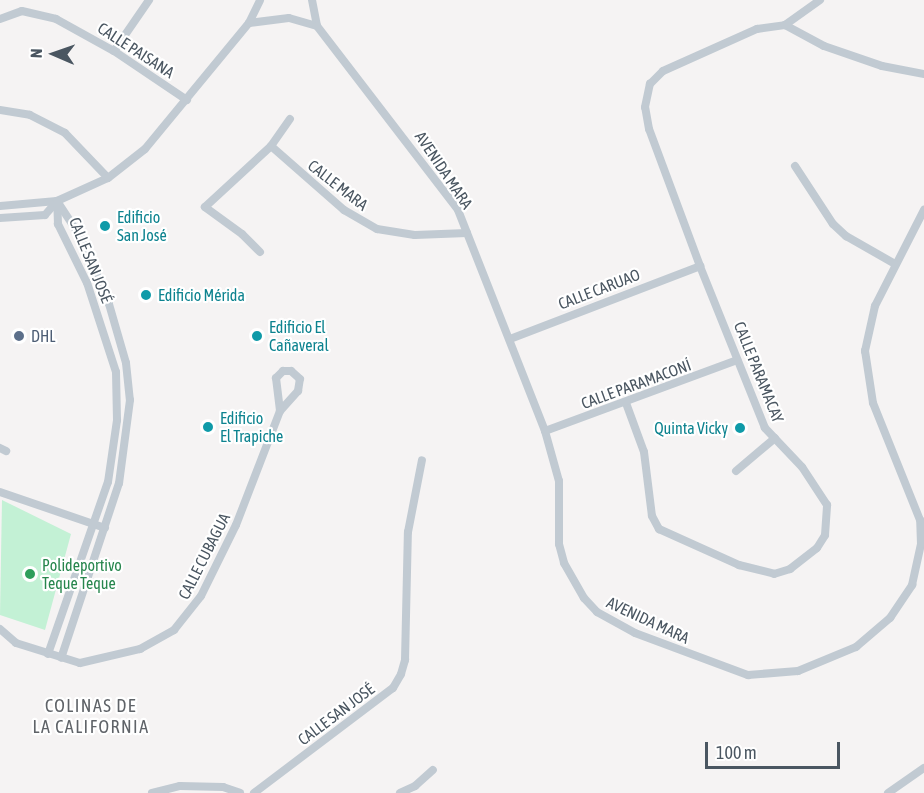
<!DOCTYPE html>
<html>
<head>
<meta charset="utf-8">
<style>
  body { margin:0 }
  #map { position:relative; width:924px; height:793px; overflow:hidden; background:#f5f3f3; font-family:"Asap Condensed",sans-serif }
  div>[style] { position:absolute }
  .green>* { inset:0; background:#c3f1d5 }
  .minor>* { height:8px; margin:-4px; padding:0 4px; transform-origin:4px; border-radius:4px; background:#c1cad2 }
  .dots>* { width:16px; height:16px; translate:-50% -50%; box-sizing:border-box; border:3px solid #fff; border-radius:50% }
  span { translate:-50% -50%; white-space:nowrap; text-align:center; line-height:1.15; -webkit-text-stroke:4.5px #fff; paint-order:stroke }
  .street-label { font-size:16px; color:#4a5661 }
  .culture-label { font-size:16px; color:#0d838f }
  .left { translate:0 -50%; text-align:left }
  .right { translate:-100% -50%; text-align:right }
  .service-label { font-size:16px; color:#4e5e75 }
  .leisure-label { font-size:16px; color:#27864d }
  .neighbourhood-label { font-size:18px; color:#5f6368; letter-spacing:1.5px }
  .north { position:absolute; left:24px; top:24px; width:60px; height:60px; -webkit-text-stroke:4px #fff; paint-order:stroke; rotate:272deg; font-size:16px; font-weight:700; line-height:24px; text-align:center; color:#4a5661 }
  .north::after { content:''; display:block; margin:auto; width:21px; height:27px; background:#4a5661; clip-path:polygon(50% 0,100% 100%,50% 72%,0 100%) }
  .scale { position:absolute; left:705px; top:742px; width:135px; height:27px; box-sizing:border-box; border:3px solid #4a5661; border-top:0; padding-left:8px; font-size:18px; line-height:21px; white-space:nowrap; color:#4a5661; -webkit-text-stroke:4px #fff; paint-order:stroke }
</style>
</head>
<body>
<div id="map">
  <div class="green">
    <div style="clip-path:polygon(2px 500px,71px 534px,45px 630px,0 615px)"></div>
  </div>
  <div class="minor">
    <div style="left:312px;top:0;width:26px;rotate:79deg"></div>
    <div style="left:0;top:19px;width:23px;rotate:-20deg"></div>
    <div style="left:22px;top:11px;width:35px;rotate:13deg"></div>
    <div style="left:56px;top:19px;width:66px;rotate:28.9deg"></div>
    <div style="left:114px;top:51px;width:88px;rotate:33.9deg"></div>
    <div style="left:249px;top:23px;width:40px;rotate:-7.1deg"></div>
    <div style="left:289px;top:18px;width:29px;rotate:16deg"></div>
    <div style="left:317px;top:26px;width:232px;rotate:52.5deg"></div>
    <div style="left:458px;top:210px;width:238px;rotate:68.5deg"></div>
    <div style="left:545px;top:431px;width:52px;rotate:74.4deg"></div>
    <div style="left:559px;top:481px;width:63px;rotate:90deg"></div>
    <div style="left:559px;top:544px;width:20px;rotate:75deg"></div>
    <div style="left:564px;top:563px;width:40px;rotate:60.3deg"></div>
    <div style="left:584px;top:598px;width:19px;rotate:47deg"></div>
    <div style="left:597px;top:612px;width:43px;rotate:28.9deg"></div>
    <div style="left:635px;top:633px;width:121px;rotate:20.4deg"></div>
    <div style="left:748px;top:675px;width:50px;rotate:-4.6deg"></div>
    <div style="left:798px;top:671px;width:63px;rotate:-22.5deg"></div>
    <div style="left:856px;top:647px;width:45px;rotate:-40.5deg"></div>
    <div style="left:890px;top:618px;width:40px;rotate:-56deg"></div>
    <div style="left:912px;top:585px;width:42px;rotate:-77.6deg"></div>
    <div style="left:921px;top:544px;width:24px;rotate:-92deg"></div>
    <div style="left:920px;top:520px;width:126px;rotate:-111.9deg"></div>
    <div style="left:873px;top:403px;width:53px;rotate:-98.7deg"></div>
    <div style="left:865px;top:351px;width:46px;rotate:-77.5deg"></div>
    <div style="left:875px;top:306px;width:108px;rotate:-63deg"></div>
    <div style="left:785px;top:25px;width:44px;rotate:28.3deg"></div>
    <div style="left:824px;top:46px;width:61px;rotate:19deg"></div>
    <div style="left:882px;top:66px;width:43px;rotate:10.8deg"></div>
    <div style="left:114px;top:51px;width:62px;rotate:-55.5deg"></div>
    <div style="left:0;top:110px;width:30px;rotate:9deg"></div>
    <div style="left:30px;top:115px;width:39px;rotate:27deg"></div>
    <div style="left:65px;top:133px;width:62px;rotate:46.3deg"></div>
    <div style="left:271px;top:146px;width:97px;rotate:41.2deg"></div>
    <div style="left:344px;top:210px;width:38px;rotate:30deg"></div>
    <div style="left:377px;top:229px;width:38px;rotate:9deg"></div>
    <div style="left:415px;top:235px;width:52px;rotate:-2.2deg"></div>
    <div style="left:795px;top:166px;width:69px;rotate:56.8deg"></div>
    <div style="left:833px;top:224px;width:18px;rotate:43deg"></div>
    <div style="left:846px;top:236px;width:56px;rotate:29.7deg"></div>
    <div style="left:57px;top:201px;width:45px;rotate:56.7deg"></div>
    <div style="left:82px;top:239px;width:70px;rotate:67.4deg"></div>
    <div style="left:109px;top:304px;width:61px;rotate:73.9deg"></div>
    <div style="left:126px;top:363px;width:37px;rotate:84deg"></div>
    <div style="left:130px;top:400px;width:84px;rotate:97.5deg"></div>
    <div style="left:119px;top:483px;width:184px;rotate:108.3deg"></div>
    <div style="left:0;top:206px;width:57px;rotate:-5deg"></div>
    <div style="left:57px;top:201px;width:56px;rotate:-24.3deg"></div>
    <div style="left:108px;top:178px;width:47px;rotate:-38.1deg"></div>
    <div style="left:145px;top:149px;width:163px;rotate:-50.5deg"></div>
    <div style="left:249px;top:23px;width:25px;rotate:-64deg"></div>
    <div style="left:0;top:218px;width:45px;rotate:-3.8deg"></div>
    <div style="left:45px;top:215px;width:18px;rotate:-49deg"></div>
    <div style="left:260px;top:252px;width:25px;rotate:-135deg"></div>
    <div style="left:242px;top:234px;width:46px;rotate:-143.9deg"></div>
    <div style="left:205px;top:207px;width:90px;rotate:-42.7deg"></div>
    <div style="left:271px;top:146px;width:33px;rotate:-55deg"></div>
    <div style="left:510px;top:339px;width:204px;rotate:-21deg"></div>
    <div style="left:626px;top:403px;width:52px;rotate:69.8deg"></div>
    <div style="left:644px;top:452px;width:64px;rotate:82.9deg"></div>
    <div style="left:652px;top:516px;width:15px;rotate:62deg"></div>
    <div style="left:659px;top:529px;width:88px;rotate:24.2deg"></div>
    <div style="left:739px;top:565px;width:36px;rotate:14deg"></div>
    <div style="left:774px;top:574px;width:17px;rotate:-17deg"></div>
    <div style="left:790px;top:569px;width:34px;rotate:-38deg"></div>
    <div style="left:817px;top:548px;width:15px;rotate:-58deg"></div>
    <div style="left:825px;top:535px;width:30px;rotate:-86deg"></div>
    <div style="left:827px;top:505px;width:45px;rotate:-123.3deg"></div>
    <div style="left:802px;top:467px;width:54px;rotate:-133.5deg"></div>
    <div style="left:765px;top:428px;width:175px;rotate:-111.9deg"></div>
    <div style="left:700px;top:266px;width:146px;rotate:-110.4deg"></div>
    <div style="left:649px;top:129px;width:22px;rotate:-100deg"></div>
    <div style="left:645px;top:107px;width:24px;rotate:-78deg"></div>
    <div style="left:650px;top:84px;width:18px;rotate:-45deg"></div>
    <div style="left:663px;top:71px;width:103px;rotate:-24.1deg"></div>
    <div style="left:757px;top:29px;width:28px;rotate:-8deg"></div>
    <div style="left:785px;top:25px;width:43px;rotate:-35.5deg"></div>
    <div style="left:545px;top:431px;width:205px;rotate:-20.3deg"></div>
    <div style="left:0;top:448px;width:7px;rotate:27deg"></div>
    <div style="left:736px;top:471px;width:51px;rotate:-40.2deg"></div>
    <div style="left:0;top:492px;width:111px;rotate:18.9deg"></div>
    <div style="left:0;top:629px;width:21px;rotate:41deg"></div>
    <div style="left:16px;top:643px;width:67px;rotate:17.4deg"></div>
    <div style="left:80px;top:663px;width:62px;rotate:-13.1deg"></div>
    <div style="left:140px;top:649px;width:39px;rotate:-29deg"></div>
    <div style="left:174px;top:630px;width:43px;rotate:-51.5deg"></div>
    <div style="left:201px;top:596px;width:79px;rotate:-63.8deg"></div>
    <div style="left:236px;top:525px;width:122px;rotate:-68.9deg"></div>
    <div style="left:280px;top:411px;width:27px;rotate:-48deg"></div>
    <div style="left:298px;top:391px;width:12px;rotate:-81deg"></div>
    <div style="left:300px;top:379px;width:12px;rotate:-138deg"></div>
    <div style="left:291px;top:371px;width:8px;rotate:180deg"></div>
    <div style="left:283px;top:371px;width:10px;rotate:135deg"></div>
    <div style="left:276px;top:378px;width:33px;rotate:83deg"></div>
    <div style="left:48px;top:654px;width:182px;rotate:-70.8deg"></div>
    <div style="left:108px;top:482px;width:63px;rotate:-81.7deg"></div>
    <div style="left:117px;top:420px;width:48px;rotate:-91.2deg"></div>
    <div style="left:116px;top:372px;width:94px;rotate:-108deg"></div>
    <div style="left:87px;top:283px;width:66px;rotate:-116.2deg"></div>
    <div style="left:58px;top:224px;width:23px;rotate:-92deg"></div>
    <div style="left:152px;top:793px;width:29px;rotate:-14deg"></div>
    <div style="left:180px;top:786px;width:43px;rotate:1.3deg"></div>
    <div style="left:223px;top:787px;width:18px;rotate:19deg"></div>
    <div style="left:254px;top:793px;width:174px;rotate:-37.1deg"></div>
    <div style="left:393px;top:688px;width:16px;rotate:-60deg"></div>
    <div style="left:401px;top:674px;width:15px;rotate:-74deg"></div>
    <div style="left:405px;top:660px;width:128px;rotate:-88.7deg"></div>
    <div style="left:408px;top:532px;width:73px;rotate:-79deg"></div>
    <div style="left:400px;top:793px;width:17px;rotate:-25deg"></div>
    <div style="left:415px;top:786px;width:24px;rotate:-42deg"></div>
    <div style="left:888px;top:793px;width:44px;rotate:-34.8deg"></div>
  </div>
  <div class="dots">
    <div style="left:105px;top:226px;background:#0f9aa8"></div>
    <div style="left:146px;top:295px;background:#0f9aa8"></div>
    <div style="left:19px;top:336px;background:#5c6f8a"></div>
    <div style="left:257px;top:336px;background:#0f9aa8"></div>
    <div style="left:208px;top:427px;background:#0f9aa8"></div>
    <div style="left:740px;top:428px;background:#0f9aa8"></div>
    <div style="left:30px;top:574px;background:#2e9e5b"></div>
  </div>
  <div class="street-label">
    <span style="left:136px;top:50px;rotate:33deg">CALLE PAISANA</span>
    <span style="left:444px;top:170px;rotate:56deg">AVENIDA MARA</span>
    <span style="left:338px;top:185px;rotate:38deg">CALLE MARA</span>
    <span style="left:91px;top:260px;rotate:68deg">CALLE SAN JOSÉ</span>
    <span style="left:599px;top:289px;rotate:-21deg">CALLE CARUAO</span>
    <span style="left:759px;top:372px;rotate:68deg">CALLE PARAMACAY</span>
    <span style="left:636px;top:384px;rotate:-20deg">CALLE PARAMACONÍ</span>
    <span style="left:204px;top:556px;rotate:-63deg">CALLE CUBAGUA</span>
    <span style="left:648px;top:620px;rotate:25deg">AVENIDA MARA</span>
    <span style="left:336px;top:714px;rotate:-37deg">CALLE SAN JOSÉ</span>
  </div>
  <div class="culture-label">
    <span class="left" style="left:117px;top:226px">Edificio<br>San José</span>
    <span class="left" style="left:158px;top:295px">Edificio Mérida</span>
    <span class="left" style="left:269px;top:336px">Edificio El<br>Cañaveral</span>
    <span class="left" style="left:220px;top:427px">Edificio<br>El Trapiche</span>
    <span class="right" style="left:728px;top:428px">Quinta Vicky</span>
  </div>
  <div class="service-label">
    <span class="left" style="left:31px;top:336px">DHL</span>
  </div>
  <div class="leisure-label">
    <span class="left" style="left:42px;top:574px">Polideportivo<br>Teque Teque</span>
  </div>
  <div class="neighbourhood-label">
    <span style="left:91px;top:717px">COLINAS DE<br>LA CALIFORNIA</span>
  </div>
  <div class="north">N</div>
  <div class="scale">100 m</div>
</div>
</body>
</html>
